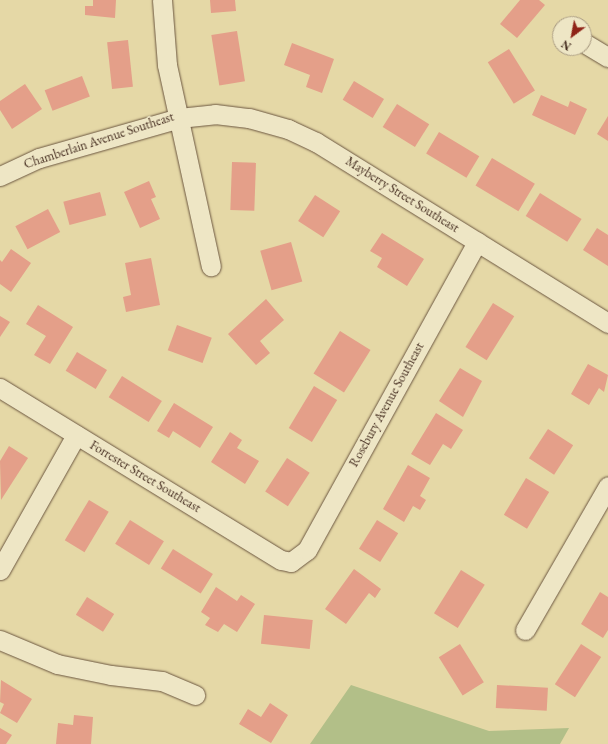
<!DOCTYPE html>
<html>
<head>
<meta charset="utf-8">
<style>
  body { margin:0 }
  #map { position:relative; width:608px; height:744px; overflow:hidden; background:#e5d8a6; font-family:"EB Garamond",serif }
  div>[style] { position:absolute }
  .green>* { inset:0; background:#b2bf88 }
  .building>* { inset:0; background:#e49f89; transform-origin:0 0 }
  .roads { filter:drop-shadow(0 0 1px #6c5741) drop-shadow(0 0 1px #6c5741) }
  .minor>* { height:19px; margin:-9.5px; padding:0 9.5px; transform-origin:9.5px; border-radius:9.5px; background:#eee6c5 }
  span { translate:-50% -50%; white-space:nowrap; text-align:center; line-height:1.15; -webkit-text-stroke:3.5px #eee6c5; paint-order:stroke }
  .street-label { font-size:13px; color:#442c1f }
  .north { position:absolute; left:552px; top:16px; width:40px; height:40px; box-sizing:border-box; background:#eee6c5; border:1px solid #aa9c83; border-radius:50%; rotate:212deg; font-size:11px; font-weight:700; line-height:16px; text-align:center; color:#442c1f }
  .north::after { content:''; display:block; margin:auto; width:14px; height:18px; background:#8f2418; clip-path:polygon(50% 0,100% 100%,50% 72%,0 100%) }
</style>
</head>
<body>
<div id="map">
  <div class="green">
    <div style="clip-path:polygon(351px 685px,489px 731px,569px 728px,560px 744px,310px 744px)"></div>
  </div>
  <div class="building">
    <div style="clip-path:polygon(93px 0,116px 0,115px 18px,85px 15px,85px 6px,93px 6px)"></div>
    <div style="clip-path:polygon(210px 0,235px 0,236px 11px,211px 13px)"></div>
    <div style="clip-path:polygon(520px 0,539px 0,545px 5px,517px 38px,500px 24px)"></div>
    <div style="left:237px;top:31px;width:51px;height:26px;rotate:81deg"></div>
    <div style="left:128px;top:40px;width:47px;height:21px;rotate:84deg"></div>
    <div style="clip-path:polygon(292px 43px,334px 59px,322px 93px,306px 87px,310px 75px,284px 65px)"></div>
    <div style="left:509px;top:49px;width:49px;height:25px;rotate:58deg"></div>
    <div style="left:82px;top:76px;width:22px;height:40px;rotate:69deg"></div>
    <div style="left:354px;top:81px;width:35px;height:22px;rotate:31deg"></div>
    <div style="clip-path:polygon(25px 84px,42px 109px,12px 129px,0 110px,0 101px)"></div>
    <div style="clip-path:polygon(541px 95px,568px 107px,570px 101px,587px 109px,575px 135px,532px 115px)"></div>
    <div style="left:397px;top:104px;width:38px;height:27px;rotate:32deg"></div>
    <div style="clip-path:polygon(608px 116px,608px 141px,597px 134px)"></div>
    <div style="left:439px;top:132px;width:47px;height:25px;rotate:31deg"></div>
    <div style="left:492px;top:158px;width:50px;height:32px;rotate:31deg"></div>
    <div style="left:232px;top:162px;width:24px;height:48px;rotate:2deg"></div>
    <div style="clip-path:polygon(149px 181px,156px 197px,151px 199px,160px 219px,140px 228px,124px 192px)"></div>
    <div style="left:100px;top:192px;width:24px;height:38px;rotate:75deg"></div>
    <div style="left:540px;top:193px;width:49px;height:27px;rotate:32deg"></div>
    <div style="left:315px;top:195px;width:30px;height:31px;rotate:33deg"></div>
    <div style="left:48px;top:209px;width:26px;height:37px;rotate:62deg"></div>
    <div style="clip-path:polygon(597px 228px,608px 235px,608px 266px,583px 250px)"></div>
    <div style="clip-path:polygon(382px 233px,424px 259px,407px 286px,377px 267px,382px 258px,370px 251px)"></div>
    <div style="left:291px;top:242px;width:41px;height:32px;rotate:74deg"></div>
    <div style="clip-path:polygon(11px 249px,31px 263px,11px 292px,0 284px,0 260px,2px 262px)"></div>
    <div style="clip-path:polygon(151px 258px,160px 305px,126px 312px,123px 297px,131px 295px,125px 263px)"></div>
    <div style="clip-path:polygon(266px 299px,284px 320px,260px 341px,270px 353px,256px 365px,228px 334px)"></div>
    <div style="left:493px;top:303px;width:25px;height:52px;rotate:32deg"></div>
    <div style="clip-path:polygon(38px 305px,73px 327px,50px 364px,34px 355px,46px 336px,26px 324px)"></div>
    <div style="clip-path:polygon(0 316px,10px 322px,0 337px)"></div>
    <div style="left:177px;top:325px;width:37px;height:27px;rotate:20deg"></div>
    <div style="left:340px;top:331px;width:36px;height:50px;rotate:32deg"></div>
    <div style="left:77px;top:352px;width:35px;height:22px;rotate:31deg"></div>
    <div style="clip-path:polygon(588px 364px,608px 375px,604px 392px,599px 388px,589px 405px,571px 394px)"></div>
    <div style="clip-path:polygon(460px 368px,482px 381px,463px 417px,439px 401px)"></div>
    <div style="left:122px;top:376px;width:47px;height:25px;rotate:32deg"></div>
    <div style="left:314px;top:386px;width:27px;height:49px;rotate:31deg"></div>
    <div style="clip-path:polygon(174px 403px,213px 427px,200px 448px,173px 431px,169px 438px,157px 431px)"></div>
    <div style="clip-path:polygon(436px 413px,463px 430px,451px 449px,443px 444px,430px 465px,411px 454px)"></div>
    <div style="left:548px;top:429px;width:30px;height:35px;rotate:33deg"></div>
    <div style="clip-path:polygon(230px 432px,242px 440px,237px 448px,259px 461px,245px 484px,211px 462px)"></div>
    <div style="clip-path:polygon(9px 446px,28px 458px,1px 500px,0 461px)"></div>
    <div style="left:287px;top:458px;width:27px;height:40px;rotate:33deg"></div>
    <div style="clip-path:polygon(408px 465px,430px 478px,420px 496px,426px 500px,420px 510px,413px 506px,404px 522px,383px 509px)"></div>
    <div style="left:526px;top:478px;width:27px;height:43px;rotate:31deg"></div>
    <div style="left:89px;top:500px;width:23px;height:47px;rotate:31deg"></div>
    <div style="left:130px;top:520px;width:40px;height:28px;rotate:32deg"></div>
    <div style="left:377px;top:520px;width:25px;height:34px;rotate:32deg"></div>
    <div style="left:173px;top:549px;width:47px;height:23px;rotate:32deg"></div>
    <div style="clip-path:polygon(354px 569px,381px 589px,375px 598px,369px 593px,346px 624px,325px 609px)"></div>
    <div style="left:461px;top:570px;width:28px;height:51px;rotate:32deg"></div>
    <div style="clip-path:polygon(216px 587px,237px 601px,241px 595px,255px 604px,237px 632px,224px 624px,218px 632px,205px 625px,210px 618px,201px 612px)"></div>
    <div style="clip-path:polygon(600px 592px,608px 597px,608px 630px,603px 638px,581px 624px)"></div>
    <div style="left:87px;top:597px;width:32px;height:21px;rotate:32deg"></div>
    <div style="left:264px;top:615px;width:49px;height:29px;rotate:6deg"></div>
    <div style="left:460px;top:644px;width:45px;height:25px;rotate:58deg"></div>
    <div style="left:581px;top:644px;width:24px;height:48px;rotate:33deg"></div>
    <div style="clip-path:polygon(1px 680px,32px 699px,17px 723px,0 713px,4px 704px,0 702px)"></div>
    <div style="left:497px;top:685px;width:51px;height:23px;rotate:3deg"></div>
    <div style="clip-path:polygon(270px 703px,288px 715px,271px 743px,239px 724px,248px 709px,261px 717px)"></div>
    <div style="clip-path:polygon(74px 715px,93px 717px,91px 744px,56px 744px,58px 723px,73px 725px)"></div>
    <div style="clip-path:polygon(0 728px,12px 735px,6px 744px,0 744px)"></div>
  </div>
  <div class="roads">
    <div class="minor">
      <div style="left:162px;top:0;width:65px;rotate:85.6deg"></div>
      <div style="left:167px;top:65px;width:206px;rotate:77.7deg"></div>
      <div style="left:586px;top:44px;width:26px;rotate:31deg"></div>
      <div style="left:0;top:176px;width:43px;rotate:-24.8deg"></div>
      <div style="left:39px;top:158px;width:146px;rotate:-15.9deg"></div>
      <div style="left:179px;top:118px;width:36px;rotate:-6deg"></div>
      <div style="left:215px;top:114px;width:34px;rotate:7deg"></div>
      <div style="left:249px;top:118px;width:41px;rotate:15.8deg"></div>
      <div style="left:288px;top:129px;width:31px;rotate:25deg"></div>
      <div style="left:316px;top:142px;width:344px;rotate:31.8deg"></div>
      <div style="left:0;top:388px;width:329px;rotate:31.5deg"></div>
      <div style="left:281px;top:560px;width:10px;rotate:11deg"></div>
      <div style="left:291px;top:562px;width:20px;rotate:-37deg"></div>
      <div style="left:307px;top:550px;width:352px;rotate:-61.1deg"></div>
      <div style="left:0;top:570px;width:155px;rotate:-60.6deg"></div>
      <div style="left:525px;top:630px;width:166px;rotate:-60deg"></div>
      <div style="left:0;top:640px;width:62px;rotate:22.8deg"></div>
      <div style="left:57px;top:664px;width:55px;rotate:11.5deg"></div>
      <div style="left:111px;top:675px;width:51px;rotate:6.7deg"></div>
      <div style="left:162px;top:681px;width:36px;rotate:23deg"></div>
    </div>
  </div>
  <div class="street-label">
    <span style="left:99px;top:141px;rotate:-18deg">Chamberlain Avenue Southeast</span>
    <span style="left:402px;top:195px;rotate:32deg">Mayberry Street Southeast</span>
    <span style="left:387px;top:405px;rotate:-61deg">Rosebury Avenue Southeast</span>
    <span style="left:145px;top:477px;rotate:31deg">Forrester Street Southeast</span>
  </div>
  <div class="north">N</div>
</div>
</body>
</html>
